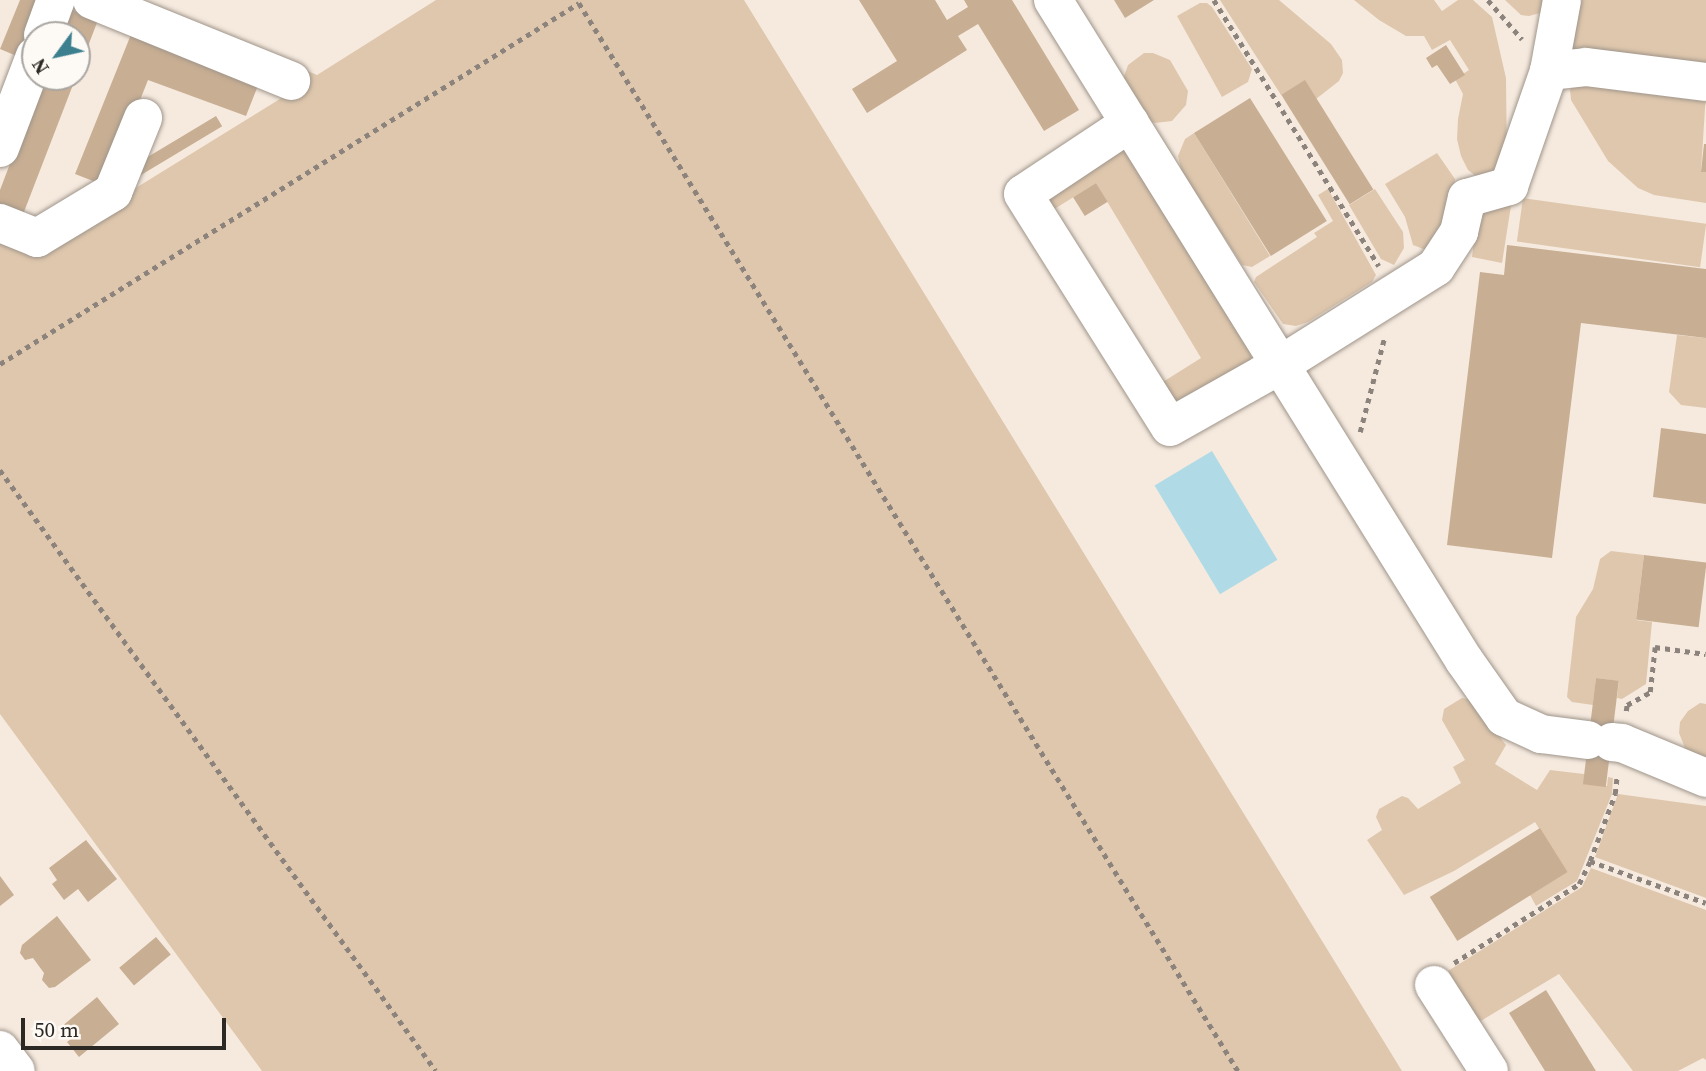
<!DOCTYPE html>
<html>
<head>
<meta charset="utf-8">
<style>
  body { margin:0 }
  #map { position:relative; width:1706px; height:1071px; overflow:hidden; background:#f6eadf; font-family:"Source Serif 4",serif }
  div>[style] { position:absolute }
  .green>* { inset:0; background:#dfc7ad; transform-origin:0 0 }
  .water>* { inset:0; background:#b0dbe6; transform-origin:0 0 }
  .building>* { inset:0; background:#c8ae93; transform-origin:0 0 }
  .path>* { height:4.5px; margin-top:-2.25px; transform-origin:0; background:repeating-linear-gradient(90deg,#8b837c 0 5px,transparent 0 10px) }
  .roads { filter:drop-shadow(0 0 2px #9f958a) drop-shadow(0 0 2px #9f958a) }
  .minor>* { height:38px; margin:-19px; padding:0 19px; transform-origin:19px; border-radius:19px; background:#fff }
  span { translate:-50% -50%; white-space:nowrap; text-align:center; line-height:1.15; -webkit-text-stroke:6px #fdf9f4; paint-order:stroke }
  .north { position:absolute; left:21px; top:21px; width:70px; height:70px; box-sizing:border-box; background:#fdf9f4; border:2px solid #a9a5a1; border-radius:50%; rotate:237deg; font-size:19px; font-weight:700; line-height:28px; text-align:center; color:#2c2824 }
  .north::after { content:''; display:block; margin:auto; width:24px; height:32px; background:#3c808f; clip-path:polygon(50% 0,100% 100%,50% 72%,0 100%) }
  .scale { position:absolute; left:21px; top:1018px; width:205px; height:32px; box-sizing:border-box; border:4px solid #2c2824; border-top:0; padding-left:9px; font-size:21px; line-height:24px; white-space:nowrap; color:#2c2824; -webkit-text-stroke:5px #fdf9f4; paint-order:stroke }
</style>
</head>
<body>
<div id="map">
  <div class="green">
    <div style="clip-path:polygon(141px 0,317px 75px,436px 0,744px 0,1402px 1071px,262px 1071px,0 714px,0 234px,37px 249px,309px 81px)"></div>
    <div style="clip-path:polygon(1220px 0,1279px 0,1331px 44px,1342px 60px,1343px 73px,1339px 81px,1316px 99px,1305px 81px,1281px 95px)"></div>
    <div style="clip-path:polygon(1354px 0,1434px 0,1442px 11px,1458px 0,1473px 0,1492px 17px,1506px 78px,1507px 166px,1481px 180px,1468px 170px,1461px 156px,1457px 139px,1458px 119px,1463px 94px,1455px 79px,1469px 70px,1450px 40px,1432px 50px,1424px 36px,1406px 36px,1379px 20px)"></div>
    <div style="clip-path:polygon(1505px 0,1550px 0,1540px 13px,1529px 16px,1521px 15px)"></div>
    <div style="clip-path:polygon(1571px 0,1706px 0,1706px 72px,1572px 49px)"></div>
    <div style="clip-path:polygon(1200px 3px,1207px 3px,1212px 7px,1252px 69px,1248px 82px,1222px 97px,1177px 16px)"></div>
    <div style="clip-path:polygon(1144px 53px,1153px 53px,1170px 60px,1188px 91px,1186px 105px,1172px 121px,1155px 123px,1145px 120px,1122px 82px,1128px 65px)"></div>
    <div style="clip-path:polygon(1577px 81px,1706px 93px,1701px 171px,1706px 172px,1706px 203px,1654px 195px,1638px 188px,1608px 161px,1571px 100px,1570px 90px)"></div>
    <div style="clip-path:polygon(1194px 133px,1270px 256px,1252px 267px,1242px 265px,1181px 170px,1178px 156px,1185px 139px)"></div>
    <div style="clip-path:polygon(1117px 149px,1126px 151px,1252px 353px,1249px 364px,1183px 404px,1173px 400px,1158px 385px,1201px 358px,1096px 183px,1048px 213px,1038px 196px)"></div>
    <div style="clip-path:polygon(1437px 153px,1455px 179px,1450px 214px,1426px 250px,1413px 245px,1405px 217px,1385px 184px)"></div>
    <div style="clip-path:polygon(1328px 189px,1376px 275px,1372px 282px,1308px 322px,1296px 326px,1283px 324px,1254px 282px,1256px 277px,1317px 237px,1314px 233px,1333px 221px,1318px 195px)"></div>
    <div style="clip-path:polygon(1375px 189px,1403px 232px,1404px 248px,1394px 265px,1381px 259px,1349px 205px)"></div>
    <div style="left:1523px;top:198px;width:185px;height:44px;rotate:8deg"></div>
    <div style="clip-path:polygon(1512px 199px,1502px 263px,1472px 257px,1478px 212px)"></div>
    <div style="clip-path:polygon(1677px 335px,1706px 338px,1706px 408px,1681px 405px,1669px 392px)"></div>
    <div style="clip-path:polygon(1611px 551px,1644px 555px,1636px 620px,1652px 622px,1646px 684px,1622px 699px,1617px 698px,1619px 681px,1596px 678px,1593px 705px,1572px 702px,1567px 697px,1576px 617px,1593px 589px,1600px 559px)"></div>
    <div style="clip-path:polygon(1462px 698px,1471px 700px,1506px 745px,1495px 764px,1537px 790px,1550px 770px,1584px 774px,1584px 784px,1607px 786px,1608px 777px,1613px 778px,1612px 794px,1577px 881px,1536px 906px,1530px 895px,1566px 872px,1535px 822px,1454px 871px,1404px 895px,1367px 840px,1382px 830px,1376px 817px,1379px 809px,1402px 796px,1408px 798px,1418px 809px,1461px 783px,1453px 767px,1465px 760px,1442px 720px,1444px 709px)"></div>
    <div style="clip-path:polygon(1700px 703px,1706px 704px,1706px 761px,1687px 753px,1679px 733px,1680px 722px,1688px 711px)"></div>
    <div style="clip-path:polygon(1618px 794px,1706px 806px,1706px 898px,1595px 857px)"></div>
    <div style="clip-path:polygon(1591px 868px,1706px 910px,1706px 1060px,1703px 1058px,1678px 1071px,1633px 1071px,1559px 974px,1479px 1022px,1448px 971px,1582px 887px)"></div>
  </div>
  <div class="water">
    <div style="left:1212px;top:451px;width:127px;height:67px;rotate:59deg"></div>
  </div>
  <div class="building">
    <div style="clip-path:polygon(20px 0,46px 0,19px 57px,0 49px)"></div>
    <div style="clip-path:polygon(859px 0,935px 0,947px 20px,968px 7px,964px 0,1012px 0,1079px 110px,1044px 131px,978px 24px,958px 36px,967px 50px,867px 113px,852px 89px,897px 61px)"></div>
    <div style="clip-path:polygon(1114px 0,1154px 0,1125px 18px)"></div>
    <div style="clip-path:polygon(69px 9px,98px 20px,77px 75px,77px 35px,59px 35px)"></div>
    <div style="clip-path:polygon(132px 32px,259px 83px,246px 116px,148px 80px,106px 186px,75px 174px)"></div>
    <div style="clip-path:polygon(1446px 45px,1465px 75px,1450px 84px,1437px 65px,1432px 68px,1426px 58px)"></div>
    <div style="clip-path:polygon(43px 77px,76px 77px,22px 217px,0 209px,0 190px)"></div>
    <div style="left:1305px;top:80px;width:129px;height:28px;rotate:58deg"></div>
    <div style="left:1250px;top:98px;width:145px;height:66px;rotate:58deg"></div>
    <div style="left:216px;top:116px;width:12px;height:101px;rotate:59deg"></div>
    <div style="clip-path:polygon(1704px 144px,1706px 144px,1706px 172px,1701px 172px)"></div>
    <div style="left:1096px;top:183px;width:22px;height:27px;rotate:58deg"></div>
    <div style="clip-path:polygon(1507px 245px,1706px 269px,1706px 338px,1581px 323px,1552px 558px,1447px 545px,1480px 272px,1504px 275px)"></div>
    <div style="clip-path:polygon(1661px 428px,1706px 434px,1706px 504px,1653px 497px)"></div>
    <div style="left:1644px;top:555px;width:63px;height:65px;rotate:7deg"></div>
    <div style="left:1596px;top:678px;width:23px;height:107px;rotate:7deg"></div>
    <div style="left:1540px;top:828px;width:52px;height:130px;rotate:58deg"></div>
    <div style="clip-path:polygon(86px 840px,117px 879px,88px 902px,78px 889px,64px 900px,52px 884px,57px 880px,49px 868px)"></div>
    <div style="clip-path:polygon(0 876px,14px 895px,0 906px)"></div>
    <div style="clip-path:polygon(57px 916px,91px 960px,55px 987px,49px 988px,42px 980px,44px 973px,33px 958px,25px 960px,20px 953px,22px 945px)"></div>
    <div style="left:156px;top:937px;width:23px;height:48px;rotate:50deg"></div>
    <div style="clip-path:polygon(1546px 990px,1596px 1071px,1545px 1071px,1509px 1013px)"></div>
    <div style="clip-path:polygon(97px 997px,119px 1024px,79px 1057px,67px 1042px,71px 1039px,61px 1027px)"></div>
  </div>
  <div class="path">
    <div style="left:1214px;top:0;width:313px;rotate:58.2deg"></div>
    <div style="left:1488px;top:0;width:52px;rotate:48.9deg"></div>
    <div style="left:0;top:364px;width:682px;rotate:-31.94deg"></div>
    <div style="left:579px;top:3px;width:1255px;rotate:58.32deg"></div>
    <div style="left:1360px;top:432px;width:96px;rotate:-75.5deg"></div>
    <div style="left:0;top:470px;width:742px;rotate:54.04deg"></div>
    <div style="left:1626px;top:711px;width:6px;rotate:-81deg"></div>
    <div style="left:1627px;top:705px;width:26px;rotate:-29deg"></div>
    <div style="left:1650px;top:692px;width:45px;rotate:-83.7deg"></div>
    <div style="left:1655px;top:647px;width:51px;rotate:7.8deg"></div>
    <div style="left:1590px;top:861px;width:72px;rotate:-69.5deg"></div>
    <div style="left:1615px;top:794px;width:19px;rotate:-84deg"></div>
    <div style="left:1454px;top:963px;width:148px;rotate:-32.3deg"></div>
    <div style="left:1579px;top:884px;width:25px;rotate:-64deg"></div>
    <div style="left:1590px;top:861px;width:123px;rotate:19.9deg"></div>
  </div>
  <div class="roads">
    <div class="minor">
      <div style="left:92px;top:0;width:215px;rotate:22.1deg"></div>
      <div style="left:1053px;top:0;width:778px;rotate:58.09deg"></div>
      <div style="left:1464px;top:660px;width:70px;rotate:54.9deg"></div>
      <div style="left:1504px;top:717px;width:41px;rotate:24.7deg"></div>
      <div style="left:1541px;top:734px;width:47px;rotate:7.3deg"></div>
      <div style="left:43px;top:35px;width:37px;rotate:-70deg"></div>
      <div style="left:1549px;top:71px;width:72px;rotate:-79.6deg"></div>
      <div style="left:1130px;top:123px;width:128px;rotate:146.4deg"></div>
      <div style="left:1023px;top:194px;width:275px;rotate:57.8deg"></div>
      <div style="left:1170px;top:427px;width:126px;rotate:-29.4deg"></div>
      <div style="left:1280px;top:365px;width:184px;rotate:-32.1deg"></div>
      <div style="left:1436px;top:267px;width:42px;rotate:-56.7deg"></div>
      <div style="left:1459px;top:232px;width:35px;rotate:-77deg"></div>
      <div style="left:1467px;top:198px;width:44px;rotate:-15.9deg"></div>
      <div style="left:1509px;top:186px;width:122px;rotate:-70.8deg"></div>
      <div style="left:1549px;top:71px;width:37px;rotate:-6deg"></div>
      <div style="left:1586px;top:67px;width:121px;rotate:7.1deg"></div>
      <div style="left:0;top:148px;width:98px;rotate:-69.2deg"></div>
      <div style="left:0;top:223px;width:40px;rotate:22deg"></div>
      <div style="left:37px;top:238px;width:89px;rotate:-31.2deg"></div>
      <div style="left:113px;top:192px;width:80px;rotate:-67.9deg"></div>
      <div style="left:1612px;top:742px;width:10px;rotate:6deg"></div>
      <div style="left:1622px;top:743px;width:91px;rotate:22.6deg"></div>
      <div style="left:1434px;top:985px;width:102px;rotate:57.4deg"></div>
      <div style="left:0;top:1050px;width:26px;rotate:53deg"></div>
    </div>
  </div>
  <div class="north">N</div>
  <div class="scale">50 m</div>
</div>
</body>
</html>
